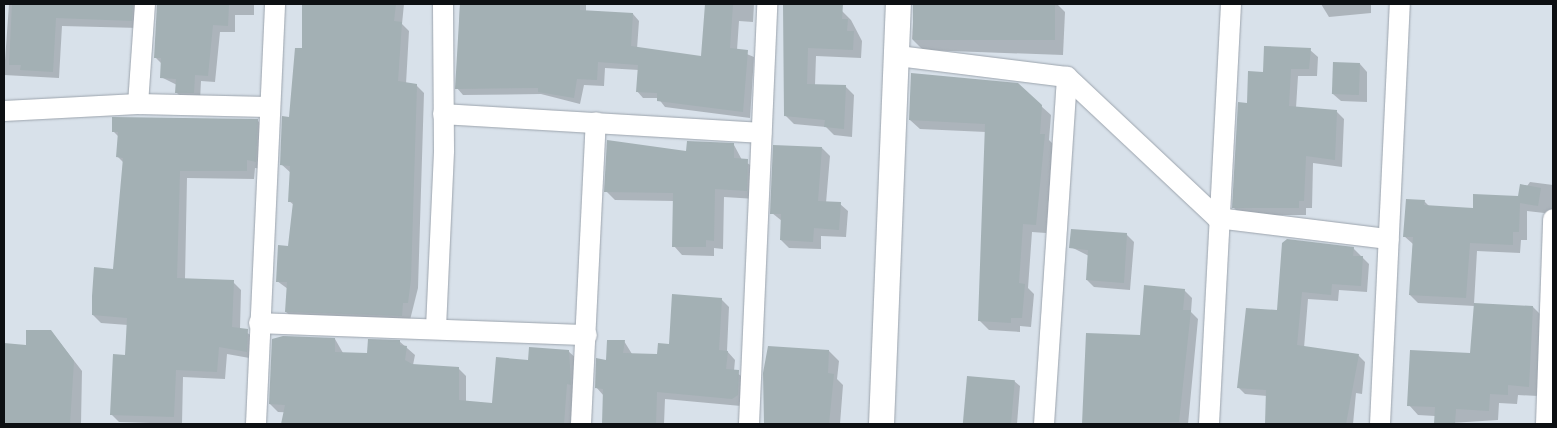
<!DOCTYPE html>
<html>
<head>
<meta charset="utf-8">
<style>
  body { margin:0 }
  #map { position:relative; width:1557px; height:428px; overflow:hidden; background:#d8e1ea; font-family:"Asap Condensed",sans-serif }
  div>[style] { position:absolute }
  .shadow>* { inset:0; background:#0003 }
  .building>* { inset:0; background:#a3b0b4; transform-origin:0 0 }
  .roads { filter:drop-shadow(0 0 1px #9ca4ad) drop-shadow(0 0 1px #9ca4ad) }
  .minor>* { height:20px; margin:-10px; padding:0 10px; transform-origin:10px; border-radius:10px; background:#fff }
  .tertiary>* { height:25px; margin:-12.5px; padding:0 12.5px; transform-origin:12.5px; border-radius:12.5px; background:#fff }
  span { translate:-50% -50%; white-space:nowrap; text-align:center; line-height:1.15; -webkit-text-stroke:4.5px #e5eef7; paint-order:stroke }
  .frame { position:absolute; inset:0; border:5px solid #0d1013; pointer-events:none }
</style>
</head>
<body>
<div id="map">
  <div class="shadow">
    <div style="clip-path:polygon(9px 4px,142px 4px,139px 28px,62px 26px,59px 78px,4px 75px)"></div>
    <div style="clip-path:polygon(158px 4px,254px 4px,254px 15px,235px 15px,235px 32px,220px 32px,215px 82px,201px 81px,200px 100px,183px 99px,176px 92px,177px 85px,161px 77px,162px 64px,155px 57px)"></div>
    <div style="clip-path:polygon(303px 4px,404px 4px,402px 24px,409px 31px,406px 84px,416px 85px,424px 93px,418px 288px,409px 324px,294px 319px,286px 312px,288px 289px,277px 281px,289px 247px,294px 205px,289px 201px,291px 173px,281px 164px,303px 49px)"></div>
    <div style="clip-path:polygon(460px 4px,586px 4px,586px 11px,633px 14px,639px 21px,637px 49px,702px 58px,706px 4px,754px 4px,753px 22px,739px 21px,737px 50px,754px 57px,750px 118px,665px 107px,658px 98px,643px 98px,637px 91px,639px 70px,605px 68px,604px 86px,584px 85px,580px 104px,541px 94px,463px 95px,457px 88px)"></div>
    <div style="clip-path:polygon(914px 4px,1057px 4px,1065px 12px,1063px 55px,923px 50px,912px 39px)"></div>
    <div style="clip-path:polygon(1321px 4px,1371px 4px,1371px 13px,1329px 17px)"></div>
    <div style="clip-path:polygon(784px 8px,842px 11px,851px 20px,862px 41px,861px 58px,816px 56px,815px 85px,845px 86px,854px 95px,852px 137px,834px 135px,826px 127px,794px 124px,785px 115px)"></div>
    <div style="clip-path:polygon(1310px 50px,1318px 57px,1317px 76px,1298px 76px,1296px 108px,1337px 112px,1344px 119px,1342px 167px,1313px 163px,1312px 208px,1306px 208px,1306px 215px,1241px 215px,1233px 207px,1248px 104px,1264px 73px)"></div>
    <div style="clip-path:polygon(1360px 64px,1367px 72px,1367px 102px,1341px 101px,1333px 94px)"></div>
    <div style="clip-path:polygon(1041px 106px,1051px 115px,1049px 140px,1054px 145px,1046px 233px,1032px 232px,1028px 288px,1034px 294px,1031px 327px,1020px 326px,1020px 332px,989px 330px,979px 320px,986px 132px,920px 129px,910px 120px)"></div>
    <div style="clip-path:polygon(257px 120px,265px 128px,264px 169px,255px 168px,254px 179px,187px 178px,185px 279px,233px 282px,241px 290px,240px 329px,256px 338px,255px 359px,227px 354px,225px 379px,183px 377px,182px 424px,119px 422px,111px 414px,126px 356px,128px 325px,101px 323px,93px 315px,114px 270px,124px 163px,118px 157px,119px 137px,113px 131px)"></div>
    <div style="clip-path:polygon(734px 145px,742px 160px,757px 169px,756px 199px,724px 197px,723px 249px,714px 248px,714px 256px,682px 255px,674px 246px,674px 201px,615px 200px,606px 191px,687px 153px)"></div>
    <div style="clip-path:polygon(822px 148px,830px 156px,826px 203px,840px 204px,848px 211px,846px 237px,821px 236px,821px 249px,789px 248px,781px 240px,782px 221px,772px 213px)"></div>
    <div style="clip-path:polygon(1530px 182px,1553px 185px,1553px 214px,1527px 211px,1527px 240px,1521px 240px,1520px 253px,1477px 251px,1474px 304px,1533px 307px,1543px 317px,1538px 396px,1518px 395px,1517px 404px,1499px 403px,1498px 420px,1435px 424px,1435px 416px,1418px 415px,1409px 405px,1471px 355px,1475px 306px,1418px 303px,1410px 295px,1413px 244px,1404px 236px,1424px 201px,1429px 206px,1474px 209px,1519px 197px)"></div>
    <div style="clip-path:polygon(1126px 234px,1134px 242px,1130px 290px,1094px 287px,1087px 280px,1089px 256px,1071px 247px)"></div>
    <div style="clip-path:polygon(1353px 248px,1369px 264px,1367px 292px,1339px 290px,1338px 301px,1308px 299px,1304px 348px,1358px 355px,1365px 362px,1362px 394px,1356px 393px,1353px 424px,1266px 424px,1267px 396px,1245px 394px,1239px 388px,1278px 311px)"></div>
    <div style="clip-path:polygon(1184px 290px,1192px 298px,1191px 312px,1198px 319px,1188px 424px,1083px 424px,1087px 334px,1141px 336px)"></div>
    <div style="clip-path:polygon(721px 299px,729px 307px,727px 351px,735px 360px,734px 371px,747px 380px,741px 406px,665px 399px,664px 424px,603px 424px,604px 396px,596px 387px,607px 361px,624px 341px,632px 354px,658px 355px)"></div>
    <div style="clip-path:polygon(51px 331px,82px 371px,81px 424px,4px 424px,4px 344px,27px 346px)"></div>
    <div style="clip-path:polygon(335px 339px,343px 353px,368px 354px,399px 341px,415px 355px,413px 365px,458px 368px,466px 376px,466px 402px,493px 404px,529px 361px,568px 351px,577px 359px,572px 424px,377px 424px,377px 416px,278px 412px,270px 404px)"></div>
    <div style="clip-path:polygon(769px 348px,829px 351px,839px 361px,837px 379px,843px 385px,840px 424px,765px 424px)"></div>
    <div style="clip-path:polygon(969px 378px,1014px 381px,1020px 386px,1017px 424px,965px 424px)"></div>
  </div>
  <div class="building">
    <div style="clip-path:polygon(12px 4px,133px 4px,132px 21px,56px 18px,53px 72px,20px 70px,21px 65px,9px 65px)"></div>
    <div style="clip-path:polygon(157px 4px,229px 4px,228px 26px,213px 25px,208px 76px,195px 75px,194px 93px,175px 93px,176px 79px,160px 78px,161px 58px,154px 58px)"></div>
    <div style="clip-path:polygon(302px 4px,396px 4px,394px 21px,402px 22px,398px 81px,417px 84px,411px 279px,408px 303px,403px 303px,402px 316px,285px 312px,287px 282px,276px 282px,278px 245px,288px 246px,293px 202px,288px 202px,290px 166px,280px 165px,282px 116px,289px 117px,295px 48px,302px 48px)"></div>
    <div style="clip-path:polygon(460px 4px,580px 4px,580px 10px,633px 13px,631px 46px,701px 56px,705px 4px,733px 4px,730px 48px,748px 50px,743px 112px,657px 101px,657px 93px,636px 92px,638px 65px,598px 62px,597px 80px,577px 79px,574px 98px,538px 92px,538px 88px,455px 89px)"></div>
    <div style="clip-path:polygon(783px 4px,843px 4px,842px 19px,848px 19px,847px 31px,854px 31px,853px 50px,808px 48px,807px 84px,846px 85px,844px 129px,824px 127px,825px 120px,784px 116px)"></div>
    <div style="left:913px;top:4px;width:142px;height:36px"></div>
    <div style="clip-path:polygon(1264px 46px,1311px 48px,1309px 69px,1291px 69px,1289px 106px,1337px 110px,1335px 160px,1306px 156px,1304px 201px,1299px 201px,1299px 208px,1232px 208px,1238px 102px,1247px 103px,1248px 71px,1263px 72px)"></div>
    <div style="left:1333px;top:62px;width:27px;height:32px;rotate:2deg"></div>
    <div style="clip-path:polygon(911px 73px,1018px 83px,1042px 105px,1040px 134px,1045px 134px,1036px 225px,1023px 224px,1019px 283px,1025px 284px,1022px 318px,1011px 318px,1011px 323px,978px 321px,985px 124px,909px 120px)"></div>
    <div style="clip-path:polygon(112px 117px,258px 119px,256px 162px,247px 160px,247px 171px,180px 171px,177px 278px,234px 280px,232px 327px,248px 329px,247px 352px,219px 347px,217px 372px,176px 370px,174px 417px,110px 415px,113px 354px,125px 355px,127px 318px,92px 315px,92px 296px,94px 267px,113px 269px,123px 158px,116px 157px,118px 132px,112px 132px)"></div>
    <div style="clip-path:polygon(607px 140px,686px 151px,687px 141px,734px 143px,734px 158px,748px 159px,747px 191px,715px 189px,714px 241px,706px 240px,706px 247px,672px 247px,673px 193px,604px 192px)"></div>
    <div style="clip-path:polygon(773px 145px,822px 147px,818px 201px,841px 202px,839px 230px,814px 228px,813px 242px,780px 240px,781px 214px,770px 214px)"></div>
    <div style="clip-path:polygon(1520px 184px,1541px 188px,1538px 206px,1520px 203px,1519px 232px,1513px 232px,1513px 245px,1470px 243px,1466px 298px,1409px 295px,1413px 237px,1403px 237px,1406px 199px,1425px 200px,1424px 205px,1473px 208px,1473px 194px,1518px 196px)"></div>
    <div style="clip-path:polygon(1071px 229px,1127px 233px,1124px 283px,1086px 280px,1088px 250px,1069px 248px)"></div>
    <div style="clip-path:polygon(1287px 239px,1354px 247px,1353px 256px,1363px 256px,1361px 286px,1332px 284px,1331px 295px,1302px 292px,1297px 345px,1359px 354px,1346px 424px,1265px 424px,1266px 390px,1237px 388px,1246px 308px,1277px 310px,1282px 243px)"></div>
    <div style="clip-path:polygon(1144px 285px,1185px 289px,1183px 310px,1191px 310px,1179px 422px,1082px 424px,1086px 333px,1140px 335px)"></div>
    <div style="clip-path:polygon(672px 294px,722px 298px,719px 350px,728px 351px,726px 369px,739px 370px,738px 395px,732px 399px,657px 392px,656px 424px,602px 424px,603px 389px,595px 388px,596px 358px,606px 360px,607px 340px,625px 340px,623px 353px,657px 354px,658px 343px,669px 344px)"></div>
    <div style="clip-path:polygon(1474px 303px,1533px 306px,1529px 387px,1508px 385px,1508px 395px,1490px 394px,1489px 411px,1456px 409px,1455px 424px,1434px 424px,1435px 407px,1407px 406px,1410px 350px,1470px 353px)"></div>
    <div style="clip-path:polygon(26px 330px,51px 330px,74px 361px,70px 424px,4px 424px,4px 343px,26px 345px)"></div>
    <div style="clip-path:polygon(283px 336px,335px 338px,335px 352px,367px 353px,368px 339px,400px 340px,400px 345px,407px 346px,405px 360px,412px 364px,459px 367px,459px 400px,492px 403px,496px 357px,528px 360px,529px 347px,569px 350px,571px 385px,567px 384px,564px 424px,281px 424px,285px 405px,269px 404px,272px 339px)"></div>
    <div style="clip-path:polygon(768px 346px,829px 350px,828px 373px,834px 374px,829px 424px,764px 424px,763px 373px)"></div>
    <div style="left:967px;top:376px;width:48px;height:48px;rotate:5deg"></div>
  </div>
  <div class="roads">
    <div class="minor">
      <div style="left:898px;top:56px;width:170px;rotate:7.1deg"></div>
      <div style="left:1067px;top:77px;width:206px;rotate:43.2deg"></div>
      <div style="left:1217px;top:218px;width:173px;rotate:7deg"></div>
      <div style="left:138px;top:104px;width:100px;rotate:-86deg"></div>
      <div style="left:4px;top:111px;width:134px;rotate:-3deg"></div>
      <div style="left:138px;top:104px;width:130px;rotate:1.3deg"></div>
      <div style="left:443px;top:114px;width:319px;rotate:3.4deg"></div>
      <div style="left:259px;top:323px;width:328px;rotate:2.1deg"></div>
      <div style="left:436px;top:328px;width:178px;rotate:-87.4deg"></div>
      <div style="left:444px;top:150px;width:146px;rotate:-90.4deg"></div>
      <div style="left:256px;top:424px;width:420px;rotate:-87.4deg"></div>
      <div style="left:581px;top:424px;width:302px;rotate:-87.2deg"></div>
      <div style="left:749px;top:424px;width:420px;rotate:-87.5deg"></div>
      <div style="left:1044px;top:424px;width:348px;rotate:-86.2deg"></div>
      <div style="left:1209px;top:424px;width:421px;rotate:-87deg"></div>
      <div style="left:1380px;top:424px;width:420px;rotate:-87.3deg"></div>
      <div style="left:1546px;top:424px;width:205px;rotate:-88deg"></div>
    </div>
    <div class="tertiary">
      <div style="left:881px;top:424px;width:420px;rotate:-87.7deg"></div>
    </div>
  </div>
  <div class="frame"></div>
</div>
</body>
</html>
